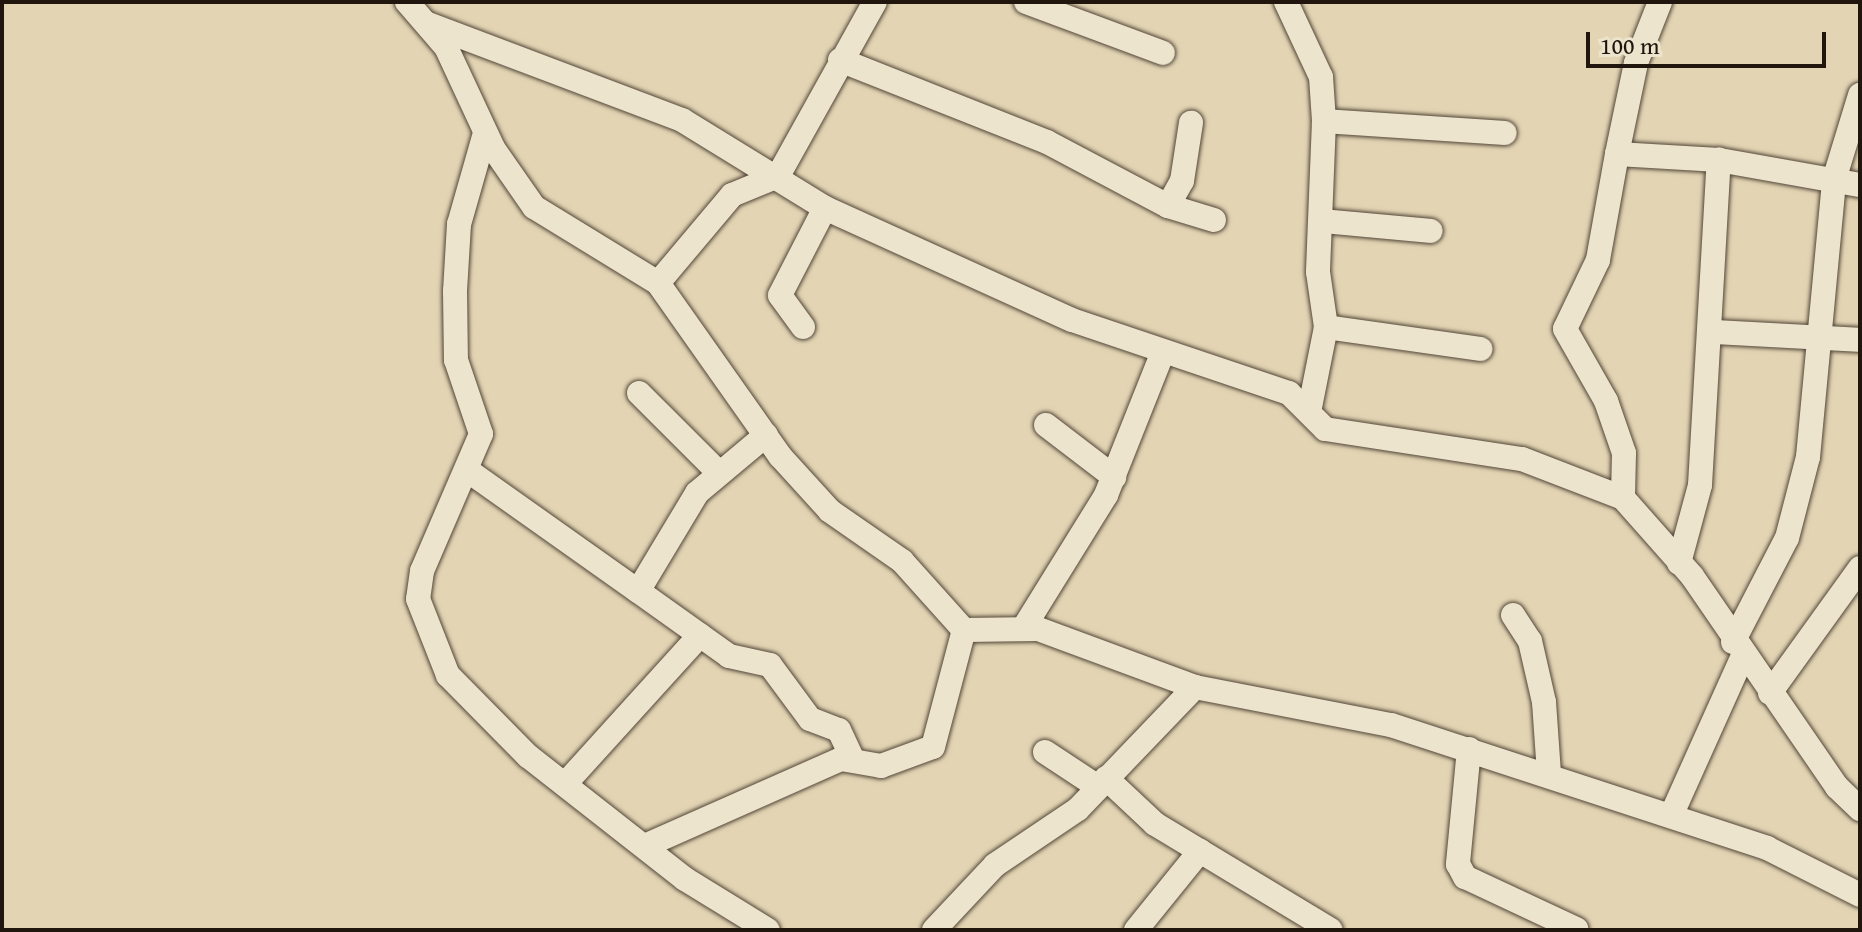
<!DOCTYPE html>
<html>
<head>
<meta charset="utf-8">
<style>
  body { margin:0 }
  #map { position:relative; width:1862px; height:932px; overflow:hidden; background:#e3d5b4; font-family:"Gentium Book Plus",serif }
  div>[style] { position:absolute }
  .roads { filter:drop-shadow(0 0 2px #524638) drop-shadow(0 0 2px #524638) }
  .minor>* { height:24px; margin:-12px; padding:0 12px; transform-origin:12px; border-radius:12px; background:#ede4ce }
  span { translate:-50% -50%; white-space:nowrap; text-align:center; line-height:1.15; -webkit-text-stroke:6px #ede4ce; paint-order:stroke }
  .frame { position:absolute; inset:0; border:4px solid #21160e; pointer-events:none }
  .scale { position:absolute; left:1586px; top:32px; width:240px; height:36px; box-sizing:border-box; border:4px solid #21160e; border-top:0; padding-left:10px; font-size:24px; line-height:28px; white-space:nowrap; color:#21160e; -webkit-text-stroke:6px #ede4ce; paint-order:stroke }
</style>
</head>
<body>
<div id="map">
  <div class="roads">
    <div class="minor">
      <div style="left:407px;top:2px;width:60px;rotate:49.1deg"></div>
      <div style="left:446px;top:47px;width:111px;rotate:65deg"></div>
      <div style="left:493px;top:148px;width:72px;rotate:55.2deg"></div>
      <div style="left:534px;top:207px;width:145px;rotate:31.5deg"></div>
      <div style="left:658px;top:283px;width:212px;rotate:54.8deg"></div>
      <div style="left:780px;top:456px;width:74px;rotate:47.7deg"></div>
      <div style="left:830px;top:511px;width:88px;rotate:34.8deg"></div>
      <div style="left:902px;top:561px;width:93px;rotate:48.1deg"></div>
      <div style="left:964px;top:630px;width:74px;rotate:-0.8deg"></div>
      <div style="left:1038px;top:629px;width:167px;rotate:20.3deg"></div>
      <div style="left:1195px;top:687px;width:200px;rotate:11deg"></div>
      <div style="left:1391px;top:725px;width:396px;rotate:18.1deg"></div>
      <div style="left:1767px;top:848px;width:104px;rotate:26.8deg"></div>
      <div style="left:1026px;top:2px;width:146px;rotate:20.4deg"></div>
      <div style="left:1286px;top:2px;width:83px;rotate:65deg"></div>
      <div style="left:1321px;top:77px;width:44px;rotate:86.1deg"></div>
      <div style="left:1324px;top:121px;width:151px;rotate:92.3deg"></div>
      <div style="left:1318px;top:272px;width:56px;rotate:81.7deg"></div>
      <div style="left:1326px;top:327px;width:87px;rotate:101.3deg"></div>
      <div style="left:1660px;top:2px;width:66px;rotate:111.5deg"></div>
      <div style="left:1636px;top:63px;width:93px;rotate:101.8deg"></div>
      <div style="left:1617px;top:154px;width:102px;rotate:3.4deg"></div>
      <div style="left:1719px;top:160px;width:143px;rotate:10.1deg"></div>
      <div style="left:428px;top:24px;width:272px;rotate:20.7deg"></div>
      <div style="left:682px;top:120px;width:168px;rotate:31.6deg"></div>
      <div style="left:825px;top:208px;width:271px;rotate:24.4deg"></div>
      <div style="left:1072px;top:320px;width:229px;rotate:18.6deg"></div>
      <div style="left:1289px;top:393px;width:51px;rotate:45deg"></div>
      <div style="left:1325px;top:429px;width:199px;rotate:8.7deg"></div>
      <div style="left:1522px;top:459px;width:108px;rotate:21.1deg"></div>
      <div style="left:1623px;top:498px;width:104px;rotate:48.5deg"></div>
      <div style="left:1692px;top:576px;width:256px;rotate:55.5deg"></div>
      <div style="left:1837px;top:787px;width:32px;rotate:44deg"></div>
      <div style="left:840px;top:60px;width:223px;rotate:21.6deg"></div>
      <div style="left:1047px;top:142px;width:137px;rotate:27.9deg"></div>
      <div style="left:1168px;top:206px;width:48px;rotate:16.9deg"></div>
      <div style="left:1324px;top:121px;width:181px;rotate:3.8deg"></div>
      <div style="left:485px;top:133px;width:95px;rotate:105.9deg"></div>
      <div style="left:459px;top:224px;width:67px;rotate:93.4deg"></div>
      <div style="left:455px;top:291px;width:69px;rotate:89.2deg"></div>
      <div style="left:456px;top:360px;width:78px;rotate:71.3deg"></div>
      <div style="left:481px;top:434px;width:149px;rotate:113.3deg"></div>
      <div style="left:422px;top:571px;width:28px;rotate:98deg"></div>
      <div style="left:418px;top:599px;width:82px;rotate:68.5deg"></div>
      <div style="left:448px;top:675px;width:114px;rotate:45.4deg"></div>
      <div style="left:528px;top:756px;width:199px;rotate:38.1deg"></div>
      <div style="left:685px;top:879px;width:97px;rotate:31.6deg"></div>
      <div style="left:1617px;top:154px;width:108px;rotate:100.2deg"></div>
      <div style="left:1598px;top:260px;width:76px;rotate:115.6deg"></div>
      <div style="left:1565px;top:329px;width:83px;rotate:60.3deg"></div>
      <div style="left:1606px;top:401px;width:55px;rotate:70.9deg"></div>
      <div style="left:1624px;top:453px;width:45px;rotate:91.3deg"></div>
      <div style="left:1168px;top:206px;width:29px;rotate:-61deg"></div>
      <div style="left:1182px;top:181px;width:59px;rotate:-81.2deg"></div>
      <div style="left:1322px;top:221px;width:109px;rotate:5.2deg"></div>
      <div style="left:658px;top:283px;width:115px;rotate:-49.9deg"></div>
      <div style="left:732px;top:195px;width:50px;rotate:-22.4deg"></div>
      <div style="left:778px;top:176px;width:199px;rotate:-60.9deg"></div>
      <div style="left:803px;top:327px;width:39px;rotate:-126deg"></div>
      <div style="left:780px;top:295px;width:98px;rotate:-62.7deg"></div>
      <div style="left:1326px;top:327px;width:156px;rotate:8.1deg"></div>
      <div style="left:1713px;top:332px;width:147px;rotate:3.1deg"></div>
      <div style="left:639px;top:393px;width:109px;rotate:45deg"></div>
      <div style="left:1046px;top:425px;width:86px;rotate:37.4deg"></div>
      <div style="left:766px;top:435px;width:90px;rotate:140deg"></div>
      <div style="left:697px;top:493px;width:114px;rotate:121deg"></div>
      <div style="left:638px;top:591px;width:112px;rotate:35.5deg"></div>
      <div style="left:729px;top:656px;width:42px;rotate:12.4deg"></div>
      <div style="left:770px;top:665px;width:67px;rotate:53.5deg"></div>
      <div style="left:810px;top:719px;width:31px;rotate:21deg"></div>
      <div style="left:839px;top:730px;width:29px;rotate:65deg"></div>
      <div style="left:467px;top:470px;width:209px;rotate:35.3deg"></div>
      <div style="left:1679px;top:563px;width:81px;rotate:-74.9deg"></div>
      <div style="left:1700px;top:485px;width:326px;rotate:-86.7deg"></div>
      <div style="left:1513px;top:615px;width:31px;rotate:57deg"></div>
      <div style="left:1530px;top:641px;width:63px;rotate:77.1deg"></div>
      <div style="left:1544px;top:702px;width:72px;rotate:86deg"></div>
      <div style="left:1023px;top:629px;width:158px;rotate:-58.2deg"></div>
      <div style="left:1106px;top:495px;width:152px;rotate:-68.3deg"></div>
      <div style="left:1733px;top:642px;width:117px;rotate:-62.6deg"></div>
      <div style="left:1787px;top:538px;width:84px;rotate:-75.5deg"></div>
      <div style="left:1808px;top:457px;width:278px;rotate:-84.6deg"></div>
      <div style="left:1834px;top:180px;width:89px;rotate:-73deg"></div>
      <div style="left:1770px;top:693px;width:154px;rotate:-54.2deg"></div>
      <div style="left:1469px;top:749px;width:116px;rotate:95.5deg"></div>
      <div style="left:1458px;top:864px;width:15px;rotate:62deg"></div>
      <div style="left:1465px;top:877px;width:123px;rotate:25.1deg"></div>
      <div style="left:1045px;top:752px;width:64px;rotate:33.4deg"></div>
      <div style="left:1106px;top:778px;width:67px;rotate:43.2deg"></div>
      <div style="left:1155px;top:824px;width:205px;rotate:31.1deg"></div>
      <div style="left:565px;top:784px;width:201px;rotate:-47.8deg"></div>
      <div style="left:1671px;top:816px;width:175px;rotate:-65.8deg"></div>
      <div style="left:647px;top:845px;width:212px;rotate:-23.9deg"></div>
      <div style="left:841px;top:759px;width:41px;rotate:9.9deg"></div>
      <div style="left:881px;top:766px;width:55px;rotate:-20.1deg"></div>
      <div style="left:933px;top:747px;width:121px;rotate:-75.2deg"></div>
      <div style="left:934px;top:930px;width:89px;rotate:-46.8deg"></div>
      <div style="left:995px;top:865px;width:100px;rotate:-34deg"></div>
      <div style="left:1078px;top:809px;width:169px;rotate:-46.2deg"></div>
      <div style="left:1136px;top:930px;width:102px;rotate:-51deg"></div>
    </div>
  </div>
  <div class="frame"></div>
  <div class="scale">100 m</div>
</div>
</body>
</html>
